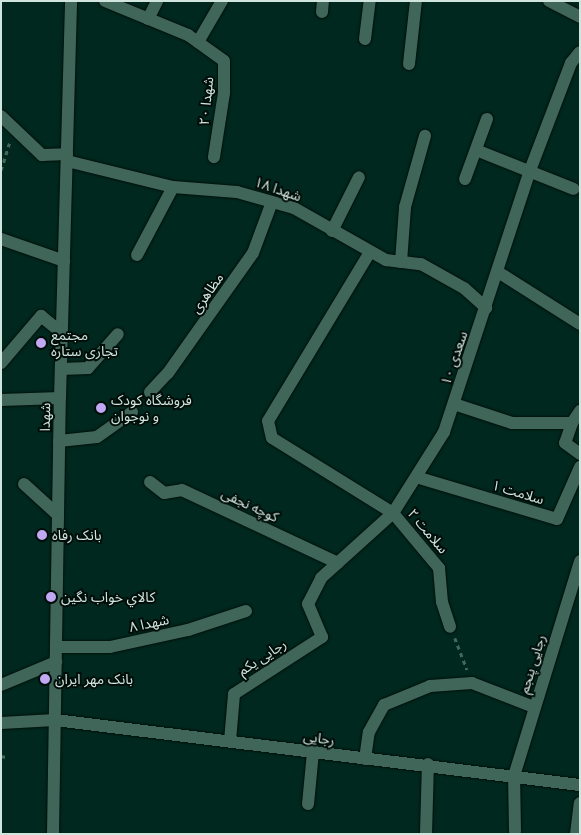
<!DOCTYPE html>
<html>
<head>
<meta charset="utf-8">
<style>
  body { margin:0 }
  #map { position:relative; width:581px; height:835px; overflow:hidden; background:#00281e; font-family:Lato,"Noto Sans Arabic",sans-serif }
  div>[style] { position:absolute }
  .path>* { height:2.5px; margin-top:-1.25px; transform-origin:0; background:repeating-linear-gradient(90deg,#45675e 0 4px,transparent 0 8px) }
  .roads { filter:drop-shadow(0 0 1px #000e09) drop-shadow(0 0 1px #000e09) }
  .street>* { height:12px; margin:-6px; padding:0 6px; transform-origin:6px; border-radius:6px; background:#40665a }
  .secondary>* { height:12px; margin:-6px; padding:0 6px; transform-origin:6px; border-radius:6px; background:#40665a }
  .dots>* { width:14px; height:14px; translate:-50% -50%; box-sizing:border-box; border:2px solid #010d09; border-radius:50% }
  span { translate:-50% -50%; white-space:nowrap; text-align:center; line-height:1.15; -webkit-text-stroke:4px #010d09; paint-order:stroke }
  .street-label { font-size:14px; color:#d0e5de }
  .poi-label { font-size:14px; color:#d0e5de }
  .left { translate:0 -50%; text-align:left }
  .frame { position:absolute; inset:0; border:2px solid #d0e5de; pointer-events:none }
</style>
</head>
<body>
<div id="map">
  <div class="path">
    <div style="left:1px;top:170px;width:28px;rotate:-73deg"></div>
    <div style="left:455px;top:638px;width:34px;rotate:69deg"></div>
    <div style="left:1px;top:756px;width:5px;rotate:11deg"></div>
  </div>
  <div class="roads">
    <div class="street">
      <div style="left:105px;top:1px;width:90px;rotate:22.3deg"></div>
      <div style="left:188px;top:35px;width:44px;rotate:35.8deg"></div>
      <div style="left:224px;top:61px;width:32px;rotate:90deg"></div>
      <div style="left:224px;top:93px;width:65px;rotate:98.9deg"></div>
      <div style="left:549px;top:1px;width:35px;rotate:27deg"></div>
      <div style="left:322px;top:12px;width:11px;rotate:-85deg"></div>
      <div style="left:148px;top:19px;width:20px;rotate:-63deg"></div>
      <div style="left:365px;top:39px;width:38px;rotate:-83deg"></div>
      <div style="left:198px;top:42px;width:48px;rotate:-59.7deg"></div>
      <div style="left:409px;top:64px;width:63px;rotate:-83.7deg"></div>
      <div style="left:1px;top:116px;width:57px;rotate:43.6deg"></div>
      <div style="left:42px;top:155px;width:25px;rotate:-2deg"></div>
      <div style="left:476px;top:150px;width:105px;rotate:21.7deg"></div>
      <div style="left:67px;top:161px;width:109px;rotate:13.8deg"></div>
      <div style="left:173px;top:187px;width:64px;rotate:4.5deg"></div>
      <div style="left:237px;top:192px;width:59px;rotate:15.7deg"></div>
      <div style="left:294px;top:208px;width:106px;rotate:29.5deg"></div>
      <div style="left:386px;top:260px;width:35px;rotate:7deg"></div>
      <div style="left:421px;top:264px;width:49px;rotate:29.2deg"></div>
      <div style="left:464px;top:288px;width:30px;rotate:42deg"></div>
      <div style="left:465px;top:179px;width:64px;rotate:-69.9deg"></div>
      <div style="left:332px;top:231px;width:60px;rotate:-63.4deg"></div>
      <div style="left:1px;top:239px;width:67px;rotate:19.2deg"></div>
      <div style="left:370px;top:252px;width:197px;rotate:121.1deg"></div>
      <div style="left:268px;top:421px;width:17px;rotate:77deg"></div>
      <div style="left:272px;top:438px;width:142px;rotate:31.8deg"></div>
      <div style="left:393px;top:513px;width:72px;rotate:50.1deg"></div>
      <div style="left:439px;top:568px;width:34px;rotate:85deg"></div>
      <div style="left:442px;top:602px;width:26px;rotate:72deg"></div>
      <div style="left:137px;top:255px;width:77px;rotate:-62.1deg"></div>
      <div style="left:401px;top:262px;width:55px;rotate:-85.8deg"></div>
      <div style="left:405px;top:207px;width:74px;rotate:-74.3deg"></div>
      <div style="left:498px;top:272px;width:97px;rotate:32.4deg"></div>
      <div style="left:1px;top:363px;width:62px;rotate:-49.6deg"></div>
      <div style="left:41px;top:316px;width:27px;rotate:39deg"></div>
      <div style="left:61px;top:369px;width:27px;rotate:-2deg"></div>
      <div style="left:88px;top:368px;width:45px;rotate:-48.6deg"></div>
      <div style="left:150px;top:392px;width:26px;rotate:-47deg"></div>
      <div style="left:168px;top:373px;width:147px;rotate:-54.7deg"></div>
      <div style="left:253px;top:253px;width:54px;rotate:-69.6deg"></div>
      <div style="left:1px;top:400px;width:59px;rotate:-1.9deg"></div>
      <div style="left:454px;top:404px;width:61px;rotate:18.1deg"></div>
      <div style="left:512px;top:423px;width:60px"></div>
      <div style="left:580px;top:411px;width:14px;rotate:124deg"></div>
      <div style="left:572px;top:423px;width:21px;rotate:109deg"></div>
      <div style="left:565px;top:443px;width:19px;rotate:36deg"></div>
      <div style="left:59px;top:441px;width:38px;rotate:-6deg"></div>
      <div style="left:97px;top:437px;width:43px;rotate:-35.5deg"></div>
      <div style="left:416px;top:477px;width:147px;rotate:16.6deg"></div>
      <div style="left:557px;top:519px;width:57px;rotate:-66.1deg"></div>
      <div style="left:150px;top:482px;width:18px;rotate:38deg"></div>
      <div style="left:164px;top:493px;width:18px;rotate:-9deg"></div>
      <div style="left:182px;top:490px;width:172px;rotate:25.1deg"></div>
      <div style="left:24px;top:484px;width:46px;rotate:42.4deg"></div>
      <div style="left:56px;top:647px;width:54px"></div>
      <div style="left:110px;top:647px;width:80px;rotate:-12.3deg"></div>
      <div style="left:188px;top:630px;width:61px;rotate:-18.1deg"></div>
      <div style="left:1px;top:685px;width:60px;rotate:-22.7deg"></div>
      <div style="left:1px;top:723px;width:54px;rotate:-3.2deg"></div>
      <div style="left:230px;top:741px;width:47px;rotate:-85.1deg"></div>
      <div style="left:234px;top:694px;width:105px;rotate:-32.9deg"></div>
      <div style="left:322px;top:637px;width:36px;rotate:-113deg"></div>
      <div style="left:308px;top:604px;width:29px;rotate:-63deg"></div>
      <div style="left:321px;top:578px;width:97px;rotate:-42.1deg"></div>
      <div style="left:393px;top:513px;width:96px;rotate:-57.8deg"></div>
      <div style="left:444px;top:432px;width:273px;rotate:-71.8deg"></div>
      <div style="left:529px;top:173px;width:118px;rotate:-69.1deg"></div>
      <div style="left:571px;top:63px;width:14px;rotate:-51deg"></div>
      <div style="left:365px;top:759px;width:27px;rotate:-82deg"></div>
      <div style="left:369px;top:732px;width:31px;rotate:-61deg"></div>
      <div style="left:384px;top:705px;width:50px;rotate:-22.4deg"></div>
      <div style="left:430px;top:686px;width:42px;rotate:-4.1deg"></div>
      <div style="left:472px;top:683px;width:66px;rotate:21.2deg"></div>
      <div style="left:308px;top:804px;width:52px;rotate:-84.5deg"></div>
      <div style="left:515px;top:831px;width:55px;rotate:-91deg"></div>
      <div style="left:514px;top:776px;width:225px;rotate:-72.9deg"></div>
      <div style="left:576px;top:834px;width:31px;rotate:-83deg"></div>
    </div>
    <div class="secondary">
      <div style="left:55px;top:720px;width:529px;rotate:7.06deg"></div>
      <div style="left:53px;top:834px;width:436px;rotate:-89.1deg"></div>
      <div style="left:60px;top:398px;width:397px;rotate:-88.4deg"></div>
      <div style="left:426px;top:834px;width:70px;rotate:-88.4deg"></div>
    </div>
  </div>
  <div class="dots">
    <div style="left:41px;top:343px;background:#c1a8f3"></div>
    <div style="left:101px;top:408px;background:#c1a8f3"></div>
    <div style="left:42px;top:535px;background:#c1a8f3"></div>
    <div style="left:51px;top:597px;background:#c1a8f3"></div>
    <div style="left:45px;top:679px;background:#c1a8f3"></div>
  </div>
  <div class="street-label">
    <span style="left:206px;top:101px;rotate:-84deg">شهدا ۲۰</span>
    <span style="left:278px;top:189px;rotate:19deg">شهدا ۱۸</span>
    <span style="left:207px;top:293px;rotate:-55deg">مظاهری</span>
    <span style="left:454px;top:358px;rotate:-71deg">سعدی ۱۰</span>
    <span style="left:45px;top:417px;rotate:-89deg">شهدا</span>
    <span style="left:518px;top:492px;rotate:17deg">سلامت ۱</span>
    <span style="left:250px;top:505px;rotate:25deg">کوچه نجفی</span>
    <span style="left:428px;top:531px;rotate:50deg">سلامت ۲</span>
    <span style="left:149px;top:623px;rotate:-12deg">شهدا ۸</span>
    <span style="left:262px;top:657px;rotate:-33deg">رجایی یکم</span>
    <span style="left:532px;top:664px;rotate:-73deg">رجایی پنجم</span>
    <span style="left:319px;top:738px;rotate:8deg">رجایی</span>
  </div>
  <div class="poi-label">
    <span class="left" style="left:51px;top:343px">مجتمع<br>تجاری ستاره</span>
    <span class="left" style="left:111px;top:408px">فروشگاه کودک<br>و نوجوان</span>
    <span class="left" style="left:52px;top:535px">بانک رفاه</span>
    <span class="left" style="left:61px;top:597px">كالاي خواب نگين</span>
    <span class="left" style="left:55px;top:679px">بانک مهر ایران</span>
  </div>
  <div class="frame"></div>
</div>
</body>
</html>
